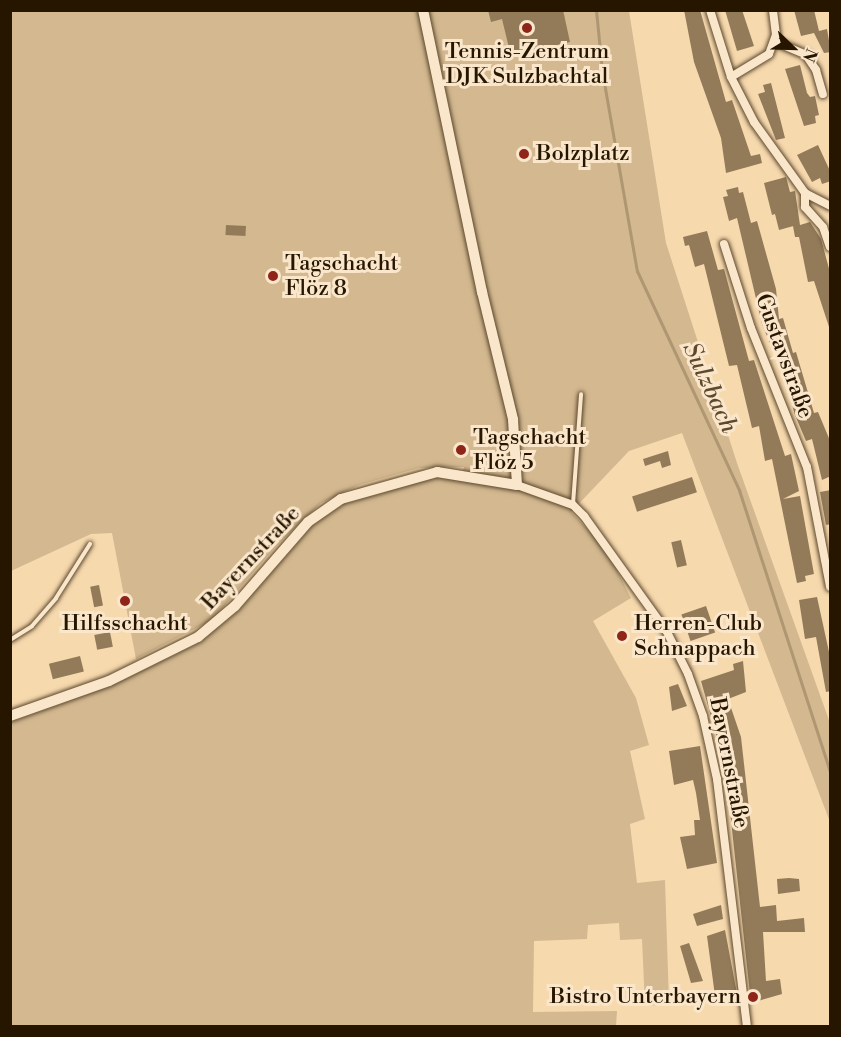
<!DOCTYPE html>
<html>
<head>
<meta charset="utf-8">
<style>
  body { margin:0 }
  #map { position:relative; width:841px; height:1037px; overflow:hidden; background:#f7d9ae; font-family:"Libre Bodoni",serif }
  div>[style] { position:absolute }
  .green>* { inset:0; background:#d3b890 }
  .stream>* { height:3px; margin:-1.5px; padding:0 1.5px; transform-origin:1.5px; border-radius:1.5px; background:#b09773 }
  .building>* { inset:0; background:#937b5a; transform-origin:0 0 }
  .roads { filter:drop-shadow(0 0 2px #5a472c) drop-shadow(0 0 2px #5a472c) }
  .service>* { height:4px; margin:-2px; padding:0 2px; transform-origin:2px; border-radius:2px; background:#fae6ca }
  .minor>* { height:8px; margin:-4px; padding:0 4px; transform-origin:4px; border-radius:4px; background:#fae6ca }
  .tertiary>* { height:10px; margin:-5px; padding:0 5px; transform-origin:5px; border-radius:5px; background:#fae6ca }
  .dots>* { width:16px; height:16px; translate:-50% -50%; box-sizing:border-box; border:3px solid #fae6ca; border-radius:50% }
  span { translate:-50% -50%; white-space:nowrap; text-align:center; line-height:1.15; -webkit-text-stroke:6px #fae6ca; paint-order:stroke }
  .poi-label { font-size:22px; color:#261600 }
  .left { translate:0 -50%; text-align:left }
  .right { translate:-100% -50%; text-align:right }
  .street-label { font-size:22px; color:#261600 }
  .water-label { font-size:24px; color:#5d4a2e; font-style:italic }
  .frame { position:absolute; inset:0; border:12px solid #261600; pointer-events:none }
  .north { position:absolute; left:763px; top:18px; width:60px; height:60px; -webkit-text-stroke:4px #fae6ca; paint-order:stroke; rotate:113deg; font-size:16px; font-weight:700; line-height:24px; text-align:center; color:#261600 }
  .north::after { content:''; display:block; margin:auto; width:21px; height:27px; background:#261600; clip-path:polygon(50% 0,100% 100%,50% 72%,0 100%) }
</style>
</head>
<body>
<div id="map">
  <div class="green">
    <div style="clip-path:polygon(11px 11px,629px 11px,666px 243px,737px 463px,830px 723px,830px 822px,682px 433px,629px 451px,571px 512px,606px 549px,631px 598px,593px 621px,636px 698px,649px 745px,630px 751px,645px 819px,630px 824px,637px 883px,665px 880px,669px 1004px,645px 1006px,642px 939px,620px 940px,619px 923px,588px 925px,587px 939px,534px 941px,533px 1012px,617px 1011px,616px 1026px,11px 1026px,11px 722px,111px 686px,201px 642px,239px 610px,312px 526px,344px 504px,438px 477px,462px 478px,464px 467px,419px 468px,359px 485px,321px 503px,277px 545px,212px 620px,136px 659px,112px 533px,91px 534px,11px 571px)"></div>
  </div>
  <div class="stream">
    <div style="left:596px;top:10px;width:61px;rotate:84.4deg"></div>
    <div style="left:602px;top:71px;width:203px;rotate:80.1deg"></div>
    <div style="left:637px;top:271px;width:242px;rotate:65deg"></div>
    <div style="left:739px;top:490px;width:295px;rotate:72.1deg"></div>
  </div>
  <div class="building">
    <div style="clip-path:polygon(488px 10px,563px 10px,570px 42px,511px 56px,502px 19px,491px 22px)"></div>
    <div style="clip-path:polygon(684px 10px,700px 10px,726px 102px,732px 100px,751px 156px,760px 154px,762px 163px,726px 173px,721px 138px,694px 62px)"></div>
    <div style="clip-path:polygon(725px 10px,742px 10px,754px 46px,737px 51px)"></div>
    <div style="clip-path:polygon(794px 10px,814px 10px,819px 31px,827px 29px,831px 52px,824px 53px,814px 33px,801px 36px)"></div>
    <div style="clip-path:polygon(800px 65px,807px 93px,810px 97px,815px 96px,819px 115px,815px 116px,816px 123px,804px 126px,785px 69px)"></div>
    <div style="clip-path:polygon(771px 83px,785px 138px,776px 140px,758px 94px,765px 92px,763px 85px)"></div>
    <div style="clip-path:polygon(818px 145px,831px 173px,831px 181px,822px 184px,820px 178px,812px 182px,797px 155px)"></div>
    <div style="clip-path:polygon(786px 177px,790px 192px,795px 191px,800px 225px,810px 222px,821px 239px,831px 276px,831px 333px,814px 281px,808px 282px,799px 237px,795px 237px,793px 226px,797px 225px,779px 230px,775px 214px,772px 215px,764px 183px)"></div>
    <div style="clip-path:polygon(738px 187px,739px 193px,743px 192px,751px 223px,757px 221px,776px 289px,779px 319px,783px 318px,793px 353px,796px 352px,814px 413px,818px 412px,831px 443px,831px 476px,822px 480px,812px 439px,806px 441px,795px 415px,775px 347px,772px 348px,762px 324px,737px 218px,729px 221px,723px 197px,728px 196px,726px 190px)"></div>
    <div style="left:226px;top:225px;width:20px;height:10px;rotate:3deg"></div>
    <div style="clip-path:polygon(707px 231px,718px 270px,724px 269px,749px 361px,754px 360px,785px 456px,791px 454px,799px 491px,783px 499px,800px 496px,814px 574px,805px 576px,806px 581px,797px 583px,772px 459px,765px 461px,759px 426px,752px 428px,737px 365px,729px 366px,704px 264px,695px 267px,689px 245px,685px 246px,683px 237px)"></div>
    <div style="clip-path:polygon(668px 451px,671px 465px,662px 468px,660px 461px,645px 466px,643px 459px)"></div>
    <div style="left:692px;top:477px;width:16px;height:63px;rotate:72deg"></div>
    <div style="clip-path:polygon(831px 490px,831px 524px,826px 525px,820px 492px)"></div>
    <div style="left:681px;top:540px;width:26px;height:10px;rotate:77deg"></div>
    <div style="left:99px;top:585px;width:21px;height:9px;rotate:79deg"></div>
    <div style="clip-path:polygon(817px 597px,831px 661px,831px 691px,826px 692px,816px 637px,805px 639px,799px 600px)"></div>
    <div style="left:706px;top:606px;width:28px;height:26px;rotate:71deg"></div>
    <div style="left:110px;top:632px;width:15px;height:16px;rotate:79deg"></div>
    <div style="left:80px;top:656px;width:16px;height:32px;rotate:76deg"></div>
    <div style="clip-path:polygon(743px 661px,746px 692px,728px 699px,741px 737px,760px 907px,776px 905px,777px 921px,804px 918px,805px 932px,763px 932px,766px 981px,780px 979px,782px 994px,751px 1003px,725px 766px,701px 681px,734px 670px,733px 664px)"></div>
    <div style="clip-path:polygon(678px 684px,687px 706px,672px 711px,669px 687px)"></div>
    <div style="clip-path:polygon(700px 746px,717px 863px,687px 869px,680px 837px,695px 835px,694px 820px,700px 820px,696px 793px,693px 780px,674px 785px,669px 751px)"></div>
    <div style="clip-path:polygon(789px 878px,799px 879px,800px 891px,778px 894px,777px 879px)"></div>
    <div style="clip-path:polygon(721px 905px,723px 919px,697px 926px,693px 914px)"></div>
    <div style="clip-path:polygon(725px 930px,737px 994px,715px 996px,707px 936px)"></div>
    <div style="clip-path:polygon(689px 943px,703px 981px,691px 983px,680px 946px)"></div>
  </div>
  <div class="roads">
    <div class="service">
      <div style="left:573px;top:504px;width:110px;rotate:-85.8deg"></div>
      <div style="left:10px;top:640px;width:26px;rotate:-32deg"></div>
      <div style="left:32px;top:626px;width:37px;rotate:-49deg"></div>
      <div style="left:56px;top:598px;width:64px;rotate:-57.8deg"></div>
    </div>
    <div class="minor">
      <div style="left:710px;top:10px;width:70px;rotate:72.6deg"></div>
      <div style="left:731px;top:77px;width:51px;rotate:62.9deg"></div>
      <div style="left:754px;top:122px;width:87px;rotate:54.3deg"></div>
      <div style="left:805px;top:193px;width:28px;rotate:27deg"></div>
      <div style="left:776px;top:42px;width:33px;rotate:23deg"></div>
      <div style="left:806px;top:55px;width:18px;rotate:56deg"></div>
      <div style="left:816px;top:70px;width:25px;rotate:74deg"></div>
      <div style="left:731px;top:77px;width:44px;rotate:-31.2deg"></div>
      <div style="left:769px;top:54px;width:20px;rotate:-70deg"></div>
      <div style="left:776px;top:35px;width:25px;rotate:-97deg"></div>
      <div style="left:805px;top:193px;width:14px;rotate:90deg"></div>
      <div style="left:805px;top:207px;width:27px;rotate:48deg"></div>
      <div style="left:823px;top:227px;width:21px;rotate:71deg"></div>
      <div style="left:724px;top:244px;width:88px;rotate:72.2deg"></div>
      <div style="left:751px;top:328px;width:150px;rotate:68.1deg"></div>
      <div style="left:807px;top:467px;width:122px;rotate:79.1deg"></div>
      <div style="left:517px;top:485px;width:59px;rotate:19.7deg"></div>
      <div style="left:573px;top:505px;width:16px;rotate:45deg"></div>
      <div style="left:584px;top:516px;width:143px;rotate:54.4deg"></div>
      <div style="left:667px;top:632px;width:47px;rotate:63.4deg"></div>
      <div style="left:688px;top:674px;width:45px;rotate:70.3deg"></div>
      <div style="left:703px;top:716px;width:65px;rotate:77.5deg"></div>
      <div style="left:717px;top:779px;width:249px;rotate:83.1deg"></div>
    </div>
    <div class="tertiary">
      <div style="left:10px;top:716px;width:105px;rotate:-19.5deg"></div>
      <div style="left:109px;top:681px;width:99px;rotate:-26.3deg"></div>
      <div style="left:198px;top:637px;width:48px;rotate:-40deg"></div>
      <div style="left:235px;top:606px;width:111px;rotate:-49deg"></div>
      <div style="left:308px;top:522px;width:40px;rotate:-34.9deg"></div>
      <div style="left:341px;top:499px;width:100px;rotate:-15.7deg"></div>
      <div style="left:437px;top:472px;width:81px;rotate:9.2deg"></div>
      <div style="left:517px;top:485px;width:66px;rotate:-93.5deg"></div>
      <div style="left:513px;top:419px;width:131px;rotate:-103.7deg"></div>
      <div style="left:482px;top:292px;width:288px;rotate:-101.8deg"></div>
    </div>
  </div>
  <div class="dots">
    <div style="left:527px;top:28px;background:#8f2418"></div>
    <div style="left:524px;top:154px;background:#8f2418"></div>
    <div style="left:273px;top:276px;background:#8f2418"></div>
    <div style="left:461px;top:450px;background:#8f2418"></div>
    <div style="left:125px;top:601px;background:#8f2418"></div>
    <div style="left:622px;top:636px;background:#8f2418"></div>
    <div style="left:753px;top:997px;background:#8f2418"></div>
  </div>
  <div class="poi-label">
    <span style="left:527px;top:64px">Tennis-Zentrum<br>DJK Sulzbachtal</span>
    <span class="left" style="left:536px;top:154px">Bolzplatz</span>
    <span class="left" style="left:285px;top:276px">Tagschacht<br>Flöz 8</span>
    <span class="left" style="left:473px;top:450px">Tagschacht<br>Flöz 5</span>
    <span class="left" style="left:634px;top:636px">Herren-Club<br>Schnappach</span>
    <span style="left:125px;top:624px">Hilfsschacht</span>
    <span class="right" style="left:741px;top:997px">Bistro Unterbayern</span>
  </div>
  <div class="street-label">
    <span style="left:784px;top:356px;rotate:70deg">Gustavstraße</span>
    <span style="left:251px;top:558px;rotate:-47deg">Bayernstraße</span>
    <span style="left:729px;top:763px;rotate:79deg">Bayernstraße</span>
  </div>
  <div class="water-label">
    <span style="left:709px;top:388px;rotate:65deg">Sulzbach</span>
  </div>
  <div class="frame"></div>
  <div class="north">N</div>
</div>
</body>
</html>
